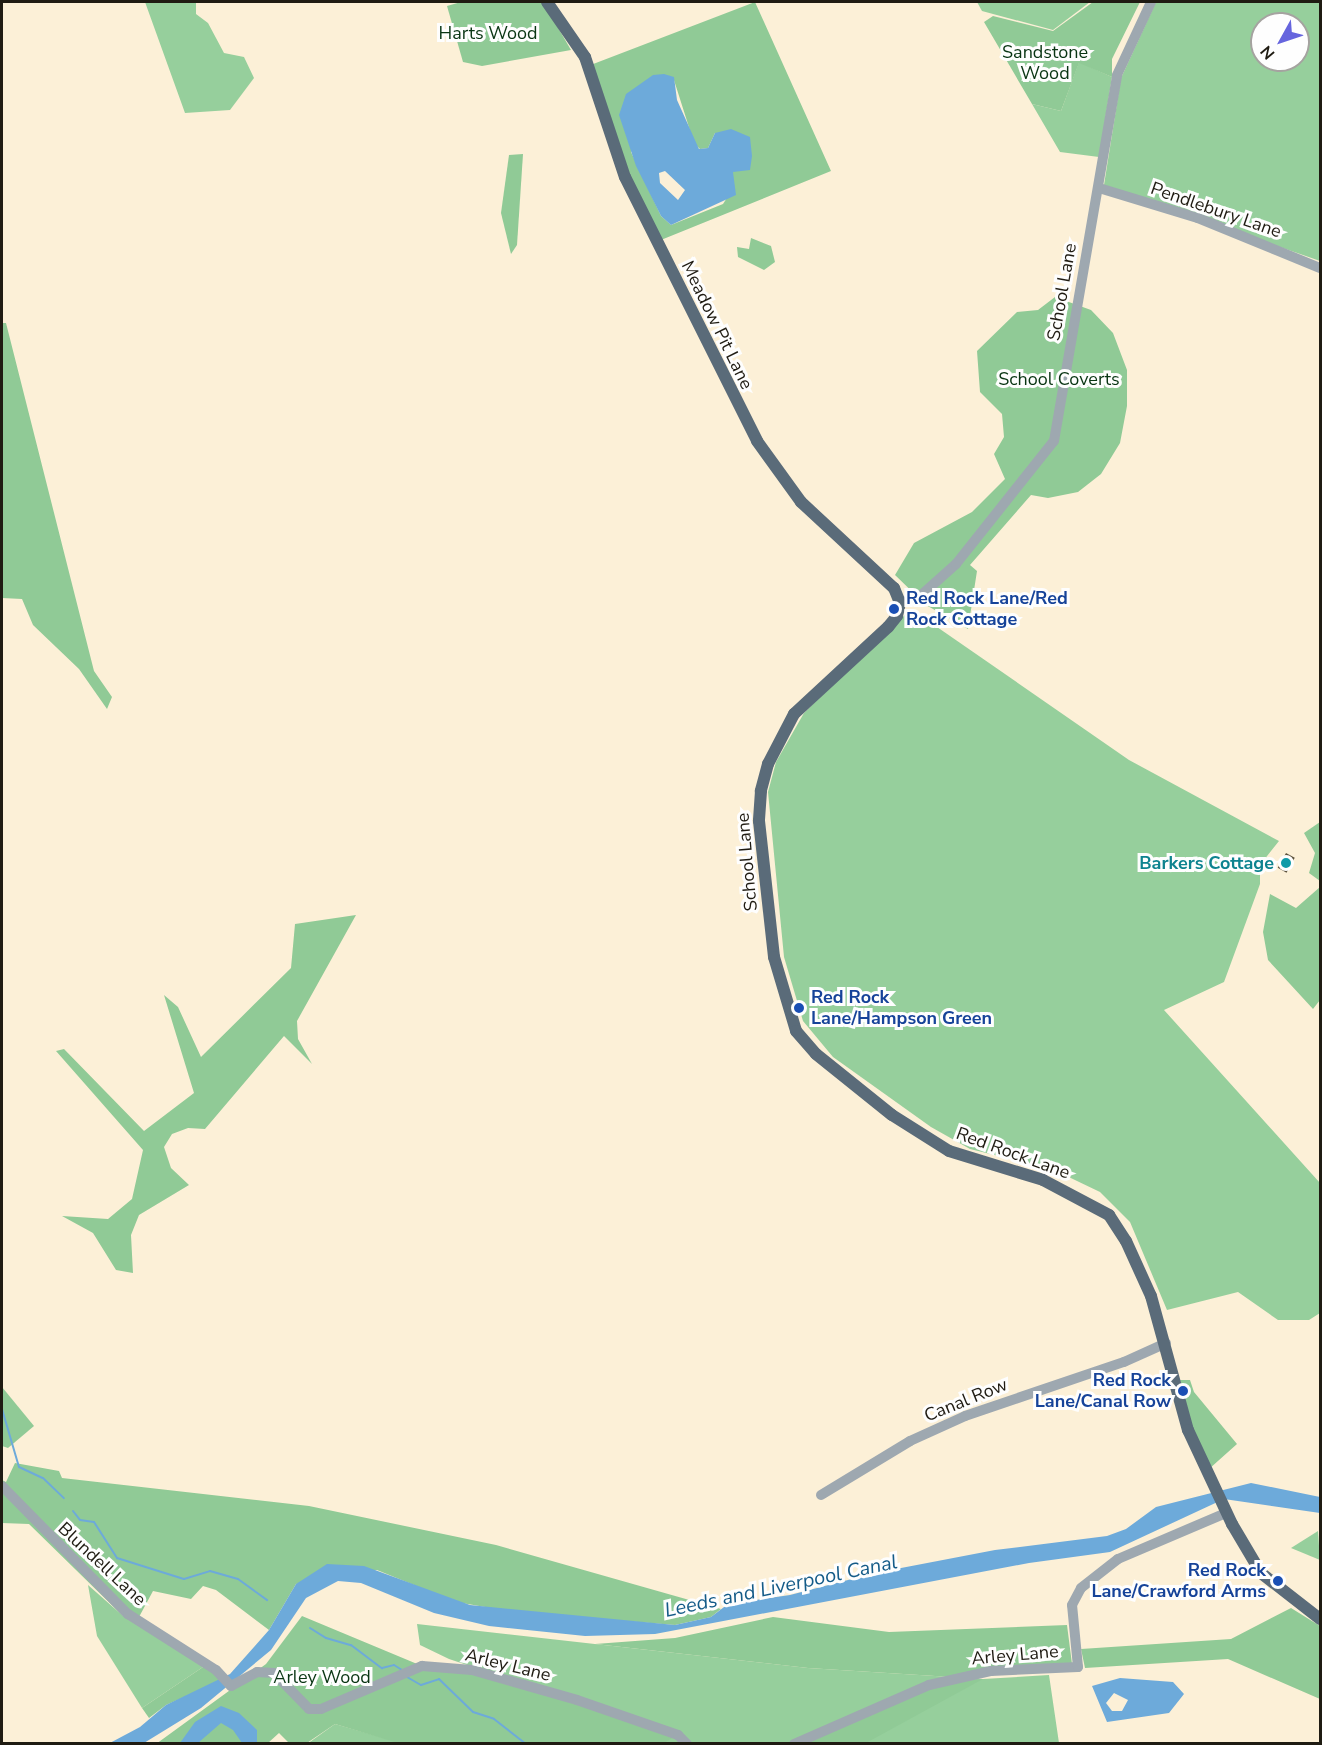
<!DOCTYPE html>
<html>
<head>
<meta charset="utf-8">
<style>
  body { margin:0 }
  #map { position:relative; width:1322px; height:1745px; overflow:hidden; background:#fcf0d7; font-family:"Nunito Sans",sans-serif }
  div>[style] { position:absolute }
  .green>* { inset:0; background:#96cf9c }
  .forest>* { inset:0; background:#90ca96 }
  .water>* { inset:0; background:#6daada }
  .stream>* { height:2px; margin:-1px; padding:0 1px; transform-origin:1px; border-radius:1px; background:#6daada }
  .building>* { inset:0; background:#5c523d; transform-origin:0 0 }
  .minor>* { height:10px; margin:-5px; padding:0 5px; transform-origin:5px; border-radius:5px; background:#9ea8b0 }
  .major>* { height:12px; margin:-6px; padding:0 6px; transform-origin:6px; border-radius:6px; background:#5a6b79 }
  .dots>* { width:16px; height:16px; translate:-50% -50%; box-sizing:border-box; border:3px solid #fefefe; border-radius:50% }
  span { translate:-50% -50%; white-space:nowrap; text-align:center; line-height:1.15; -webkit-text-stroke:6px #fefefe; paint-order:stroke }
  .park-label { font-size:18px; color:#093513 }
  .street-label { font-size:18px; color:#1f1b12 }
  .transit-label { font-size:18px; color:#164399; font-weight:700 }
  .left { translate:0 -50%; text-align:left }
  .right { translate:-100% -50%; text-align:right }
  .culture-label { font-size:18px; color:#0d838f; font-weight:700 }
  .water-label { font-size:20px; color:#145b88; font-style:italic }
  .frame { position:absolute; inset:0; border:3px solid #1f1b12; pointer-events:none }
  .north { position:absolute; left:1250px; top:12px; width:60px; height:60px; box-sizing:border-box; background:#fefefe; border:2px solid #a5a3a0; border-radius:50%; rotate:230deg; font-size:16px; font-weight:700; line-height:24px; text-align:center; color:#1f1b12 }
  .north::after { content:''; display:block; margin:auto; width:21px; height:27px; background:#6665de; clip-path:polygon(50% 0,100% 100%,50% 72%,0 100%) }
</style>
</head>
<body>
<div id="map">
  <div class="green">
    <div style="clip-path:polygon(145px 2px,196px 2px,196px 14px,208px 23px,224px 53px,244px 57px,254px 78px,230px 110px,185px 113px)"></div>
    <div style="clip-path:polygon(977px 2px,1090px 2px,1053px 30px,982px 11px)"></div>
    <div style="clip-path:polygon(evenodd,1156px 2px,1320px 2px,1320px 261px,1104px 185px,1121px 78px,1156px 2px,1262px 24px,1298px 24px,1298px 60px,1262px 60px,1262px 24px)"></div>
    <div style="clip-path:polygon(1079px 62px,1112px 77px,1099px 157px,1060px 152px,1032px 104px,1061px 111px)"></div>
    <div style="clip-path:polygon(911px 609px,1129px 760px,1279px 841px,1260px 865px,1260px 884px,1224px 982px,1164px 1010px,1320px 1183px,1320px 1313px,1309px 1320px,1278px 1320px,1238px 1292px,1167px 1310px,1130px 1222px,1100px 1192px,1052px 1169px,970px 1149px,931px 1127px,833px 1057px,803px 1021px,784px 957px,768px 792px,776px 762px,804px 713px)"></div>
    <div style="clip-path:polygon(1318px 1531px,1320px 1560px,1291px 1548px)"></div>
    <div style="clip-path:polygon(88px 1585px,122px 1615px,206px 1665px,142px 1708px,97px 1636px)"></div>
    <div style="clip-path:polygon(417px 1624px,808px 1668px,983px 1679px,1049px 1675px,1059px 1743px,662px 1743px,677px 1735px,449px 1659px,420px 1645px)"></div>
    <div style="clip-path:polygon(335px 1724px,401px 1743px,307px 1744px)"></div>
  </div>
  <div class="forest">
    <div style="clip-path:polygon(461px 2px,543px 2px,571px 50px,482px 66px,463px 62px,447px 6px)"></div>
    <div style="clip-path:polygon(evenodd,755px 2px,831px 171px,656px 242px,588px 66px,755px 2px,673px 77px,694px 143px,700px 149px,708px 148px,715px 133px,734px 187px,723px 204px,671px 225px,661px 216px,631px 152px,673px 77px)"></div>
    <div style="clip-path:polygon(1093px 2px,1140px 2px,1112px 59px,1112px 77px,1079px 63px,1061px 111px,1032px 104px,984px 22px,993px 16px,1053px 31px)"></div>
    <div style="clip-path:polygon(523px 154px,517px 245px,511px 254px,501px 213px,509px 155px)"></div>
    <div style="clip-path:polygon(751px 238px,771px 246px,775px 262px,764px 270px,738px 257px,737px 247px,749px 249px)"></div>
    <div style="clip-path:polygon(1055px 297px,1091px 310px,1113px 333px,1127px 370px,1127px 406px,1120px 443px,1101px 474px,1078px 492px,1048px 498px,1031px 495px,970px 565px,977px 571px,968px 629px,926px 605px,895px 575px,914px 543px,972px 512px,1005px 479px,994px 454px,1004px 437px,1002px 414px,980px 392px,977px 351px,1017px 312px,1038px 310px)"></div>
    <div style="clip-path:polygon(2px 323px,6px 323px,94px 671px,112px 697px,107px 709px,79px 669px,33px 625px,22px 599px,2px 598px)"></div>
    <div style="clip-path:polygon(1320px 822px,1320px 881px,1309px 873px,1315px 853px,1304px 833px)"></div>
    <div style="clip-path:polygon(1320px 887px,1320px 1000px,1313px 1009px,1268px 960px,1263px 932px,1270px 894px,1296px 908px)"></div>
    <div style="clip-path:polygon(356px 915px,297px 1021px,298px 1039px,312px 1064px,284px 1036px,205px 1129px,188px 1128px,172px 1134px,164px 1147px,171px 1168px,189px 1185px,139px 1215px,131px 1235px,133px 1273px,116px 1270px,93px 1233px,62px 1216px,108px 1219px,132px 1199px,143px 1150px,56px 1051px,64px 1049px,144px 1131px,194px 1093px,164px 995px,178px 1007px,201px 1057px,291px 968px,295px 924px)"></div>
    <div style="clip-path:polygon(1180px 1380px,1190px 1380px,1194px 1392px,1237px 1444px,1209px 1469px,1191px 1429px)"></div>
    <div style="clip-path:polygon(2px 1387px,34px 1426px,8px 1448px,2px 1446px)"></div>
    <div style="clip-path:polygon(15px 1463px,59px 1471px,62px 1478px,309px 1506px,496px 1545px,721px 1609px,711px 1617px,675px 1625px,514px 1612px,456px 1602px,377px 1570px,296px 1584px,269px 1630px,216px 1590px,203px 1586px,191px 1599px,153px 1591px,139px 1617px,122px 1615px,29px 1524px,2px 1523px,2px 1480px,6px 1482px)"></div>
    <div style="clip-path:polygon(1291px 1608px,1320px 1626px,1320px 1699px,1228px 1659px,1085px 1668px,1081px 1649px,1231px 1639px)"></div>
    <div style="clip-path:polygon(302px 1616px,422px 1666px,472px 1670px,678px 1735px,662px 1744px,401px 1744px,335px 1724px,307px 1743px,289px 1743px,279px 1733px,268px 1743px,156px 1744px,266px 1664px)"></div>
    <div style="clip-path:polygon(773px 1617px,889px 1632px,1067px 1625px,1072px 1664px,951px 1677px,808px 1668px,595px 1644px,675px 1638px)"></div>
    <div style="clip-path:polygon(206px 1665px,223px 1680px,166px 1705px,149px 1718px,142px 1708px)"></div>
    <div style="clip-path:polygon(983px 1679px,866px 1743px,794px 1744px,929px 1685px)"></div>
  </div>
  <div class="water">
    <div style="clip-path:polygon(evenodd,664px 74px,674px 77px,677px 100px,699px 149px,708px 148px,715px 133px,731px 129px,750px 137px,752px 156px,750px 170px,733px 172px,736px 195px,671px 225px,661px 216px,636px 166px,619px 115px,626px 94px,653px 75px,664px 74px,665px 171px,685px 190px,678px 200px,660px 183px,659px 173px,665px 171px)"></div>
    <div style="clip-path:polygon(1251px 1483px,1320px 1497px,1320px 1513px,1224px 1499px,1110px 1552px,1029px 1563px,655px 1634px,585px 1636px,489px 1626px,434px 1613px,361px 1583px,338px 1581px,306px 1598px,271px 1650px,201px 1708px,144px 1743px,108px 1744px,140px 1727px,166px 1705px,230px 1674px,269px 1630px,296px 1584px,327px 1564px,364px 1566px,470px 1605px,675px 1625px,711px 1617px,728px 1604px,790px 1595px,875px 1573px,995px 1550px,1107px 1536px,1126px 1529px,1156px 1507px)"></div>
    <div style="clip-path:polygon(evenodd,1120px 1678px,1173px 1682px,1184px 1694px,1169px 1713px,1107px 1722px,1092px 1686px,1120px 1678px,1114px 1693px,1128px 1700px,1122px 1711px,1112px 1711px,1106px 1703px,1114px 1693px)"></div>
    <div style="clip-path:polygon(221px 1706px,239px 1713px,257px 1730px,257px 1743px,242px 1743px,233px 1730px,221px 1723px,198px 1743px,180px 1743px,195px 1722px)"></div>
  </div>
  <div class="stream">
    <div style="left:2px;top:1409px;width:60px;rotate:73.7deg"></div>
    <div style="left:19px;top:1467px;width:26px;rotate:25deg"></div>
    <div style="left:43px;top:1478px;width:29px;rotate:44deg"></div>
    <div style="left:73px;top:1511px;width:11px;rotate:52deg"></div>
    <div style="left:80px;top:1520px;width:14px;rotate:8deg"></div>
    <div style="left:94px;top:1522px;width:43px;rotate:57.4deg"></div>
    <div style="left:117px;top:1558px;width:70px;rotate:17.4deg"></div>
    <div style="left:184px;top:1579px;width:27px;rotate:-17deg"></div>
    <div style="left:210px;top:1571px;width:29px;rotate:16deg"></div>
    <div style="left:238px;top:1579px;width:36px;rotate:36deg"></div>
    <div style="left:310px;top:1628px;width:19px;rotate:32deg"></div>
    <div style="left:326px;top:1638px;width:26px;rotate:16deg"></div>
    <div style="left:351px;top:1645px;width:39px;rotate:37deg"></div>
    <div style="left:382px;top:1668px;width:12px;rotate:-14deg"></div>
    <div style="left:394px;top:1665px;width:9px;rotate:32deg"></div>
    <div style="left:407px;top:1677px;width:16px;rotate:30deg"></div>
    <div style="left:421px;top:1685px;width:19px;rotate:-18deg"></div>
    <div style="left:439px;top:1679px;width:47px;rotate:44.1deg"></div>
    <div style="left:473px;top:1712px;width:22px;rotate:18deg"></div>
    <div style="left:494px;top:1719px;width:41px;rotate:38deg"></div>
  </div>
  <div class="building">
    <div style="left:1286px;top:853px;width:10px;height:17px;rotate:29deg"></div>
  </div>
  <div class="minor">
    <div style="left:1099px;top:188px;width:103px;rotate:16.9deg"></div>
    <div style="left:1198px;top:218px;width:132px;rotate:22.3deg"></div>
    <div style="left:900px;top:603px;width:19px;rotate:-16deg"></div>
    <div style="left:918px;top:598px;width:51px;rotate:-41.8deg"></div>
    <div style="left:956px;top:564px;width:157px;rotate:-51.5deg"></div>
    <div style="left:1054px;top:441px;width:371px;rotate:-80.2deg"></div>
    <div style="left:1117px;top:75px;width:81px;rotate:-65deg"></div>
    <div style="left:2px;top:1486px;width:180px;rotate:45.5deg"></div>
    <div style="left:128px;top:1614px;width:104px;rotate:32.5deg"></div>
    <div style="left:216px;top:1670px;width:22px;rotate:47deg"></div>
    <div style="left:231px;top:1686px;width:30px;rotate:-28deg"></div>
    <div style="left:257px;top:1672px;width:17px;rotate:3deg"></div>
    <div style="left:274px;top:1673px;width:50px;rotate:45.8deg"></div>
    <div style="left:309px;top:1709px;width:12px"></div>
    <div style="left:321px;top:1709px;width:110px;rotate:-23.1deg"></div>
    <div style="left:422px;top:1666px;width:50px;rotate:4.6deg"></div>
    <div style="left:472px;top:1670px;width:109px;rotate:15.9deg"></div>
    <div style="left:577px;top:1700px;width:107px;rotate:19.1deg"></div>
    <div style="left:678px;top:1735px;width:13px;rotate:45deg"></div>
    <div style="left:821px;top:1495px;width:104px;rotate:-31.2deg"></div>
    <div style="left:910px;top:1441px;width:60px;rotate:-24.4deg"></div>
    <div style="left:965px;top:1416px;width:168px;rotate:-18.8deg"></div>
    <div style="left:1124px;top:1362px;width:46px;rotate:-24.3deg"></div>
    <div style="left:794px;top:1744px;width:147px;rotate:-23.6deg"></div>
    <div style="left:929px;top:1685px;width:64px;rotate:-12.7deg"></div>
    <div style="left:991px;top:1671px;width:87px;rotate:-2.6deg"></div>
    <div style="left:1078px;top:1667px;width:62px;rotate:-95.5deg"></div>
    <div style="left:1072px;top:1605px;width:19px;rotate:-62deg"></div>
    <div style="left:1081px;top:1588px;width:47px;rotate:-38.1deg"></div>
    <div style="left:1118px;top:1559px;width:117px;rotate:-23.1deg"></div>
  </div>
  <div class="major">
    <div style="left:547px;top:2px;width:67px;rotate:55.4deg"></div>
    <div style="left:585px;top:57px;width:126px;rotate:71.6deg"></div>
    <div style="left:625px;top:177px;width:295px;rotate:63.4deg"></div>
    <div style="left:757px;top:441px;width:75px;rotate:54.2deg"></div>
    <div style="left:801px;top:502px;width:127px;rotate:42.8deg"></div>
    <div style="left:894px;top:588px;width:16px;rotate:68deg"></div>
    <div style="left:900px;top:603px;width:13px;rotate:103deg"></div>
    <div style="left:897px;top:616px;width:14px;rotate:129deg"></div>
    <div style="left:888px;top:627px;width:128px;rotate:137.2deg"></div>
    <div style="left:794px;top:714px;width:56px;rotate:117.5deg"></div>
    <div style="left:768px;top:764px;width:28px;rotate:105deg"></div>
    <div style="left:761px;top:791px;width:30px;rotate:94deg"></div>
    <div style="left:759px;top:821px;width:137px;rotate:83.7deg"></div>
    <div style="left:774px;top:957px;width:77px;rotate:73.4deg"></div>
    <div style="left:796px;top:1031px;width:30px;rotate:49deg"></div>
    <div style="left:816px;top:1054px;width:97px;rotate:38.8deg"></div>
    <div style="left:892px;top:1115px;width:67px;rotate:32.3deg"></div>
    <div style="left:949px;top:1151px;width:98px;rotate:17.1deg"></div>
    <div style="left:1043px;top:1180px;width:75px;rotate:27.9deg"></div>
    <div style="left:1109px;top:1215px;width:31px;rotate:57deg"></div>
    <div style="left:1126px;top:1241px;width:60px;rotate:65.6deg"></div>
    <div style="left:1151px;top:1296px;width:139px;rotate:74.6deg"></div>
    <div style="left:1188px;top:1430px;width:104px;rotate:64.9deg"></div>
    <div style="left:1232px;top:1524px;width:57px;rotate:59.4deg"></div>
    <div style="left:1261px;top:1573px;width:75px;rotate:37.9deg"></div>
  </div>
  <div class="dots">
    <div style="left:894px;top:609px;background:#1a4fb4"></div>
    <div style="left:1286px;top:863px;background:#0f9aa8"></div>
    <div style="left:799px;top:1008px;background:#1a4fb4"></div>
    <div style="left:1183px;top:1391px;background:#1a4fb4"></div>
    <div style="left:1278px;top:1581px;background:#1a4fb4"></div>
  </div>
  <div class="park-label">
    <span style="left:488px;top:33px">Harts Wood</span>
    <span style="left:1045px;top:63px">Sandstone<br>Wood</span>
    <span style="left:1059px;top:379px">School Coverts</span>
    <span style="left:322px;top:1677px">Arley Wood</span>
  </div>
  <div class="street-label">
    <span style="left:1216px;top:210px;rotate:19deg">Pendlebury Lane</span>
    <span style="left:1062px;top:292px;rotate:-80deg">School Lane</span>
    <span style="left:717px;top:325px;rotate:64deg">Meadow Pit Lane</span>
    <span style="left:747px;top:862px;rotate:-95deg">School Lane</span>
    <span style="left:1013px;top:1153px;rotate:20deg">Red Rock Lane</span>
    <span style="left:966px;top:1400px;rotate:-22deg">Canal Row</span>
    <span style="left:102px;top:1564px;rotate:43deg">Blundell Lane</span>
    <span style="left:1015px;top:1655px;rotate:-5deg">Arley Lane</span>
    <span style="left:508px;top:1665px;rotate:14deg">Arley Lane</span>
  </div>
  <div class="transit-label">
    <span class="left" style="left:906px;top:609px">Red Rock Lane/Red<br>Rock Cottage</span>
    <span class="left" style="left:811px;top:1008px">Red Rock<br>Lane/Hampson Green</span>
    <span class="right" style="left:1171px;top:1391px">Red Rock<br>Lane/Canal Row</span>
    <span class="right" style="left:1266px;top:1581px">Red Rock<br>Lane/Crawford Arms</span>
  </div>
  <div class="culture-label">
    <span class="right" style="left:1274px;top:863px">Barkers Cottage</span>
  </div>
  <div class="water-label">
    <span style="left:781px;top:1586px;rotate:-12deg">Leeds and Liverpool Canal</span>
  </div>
  <div class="frame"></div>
  <div class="north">N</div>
</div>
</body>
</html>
